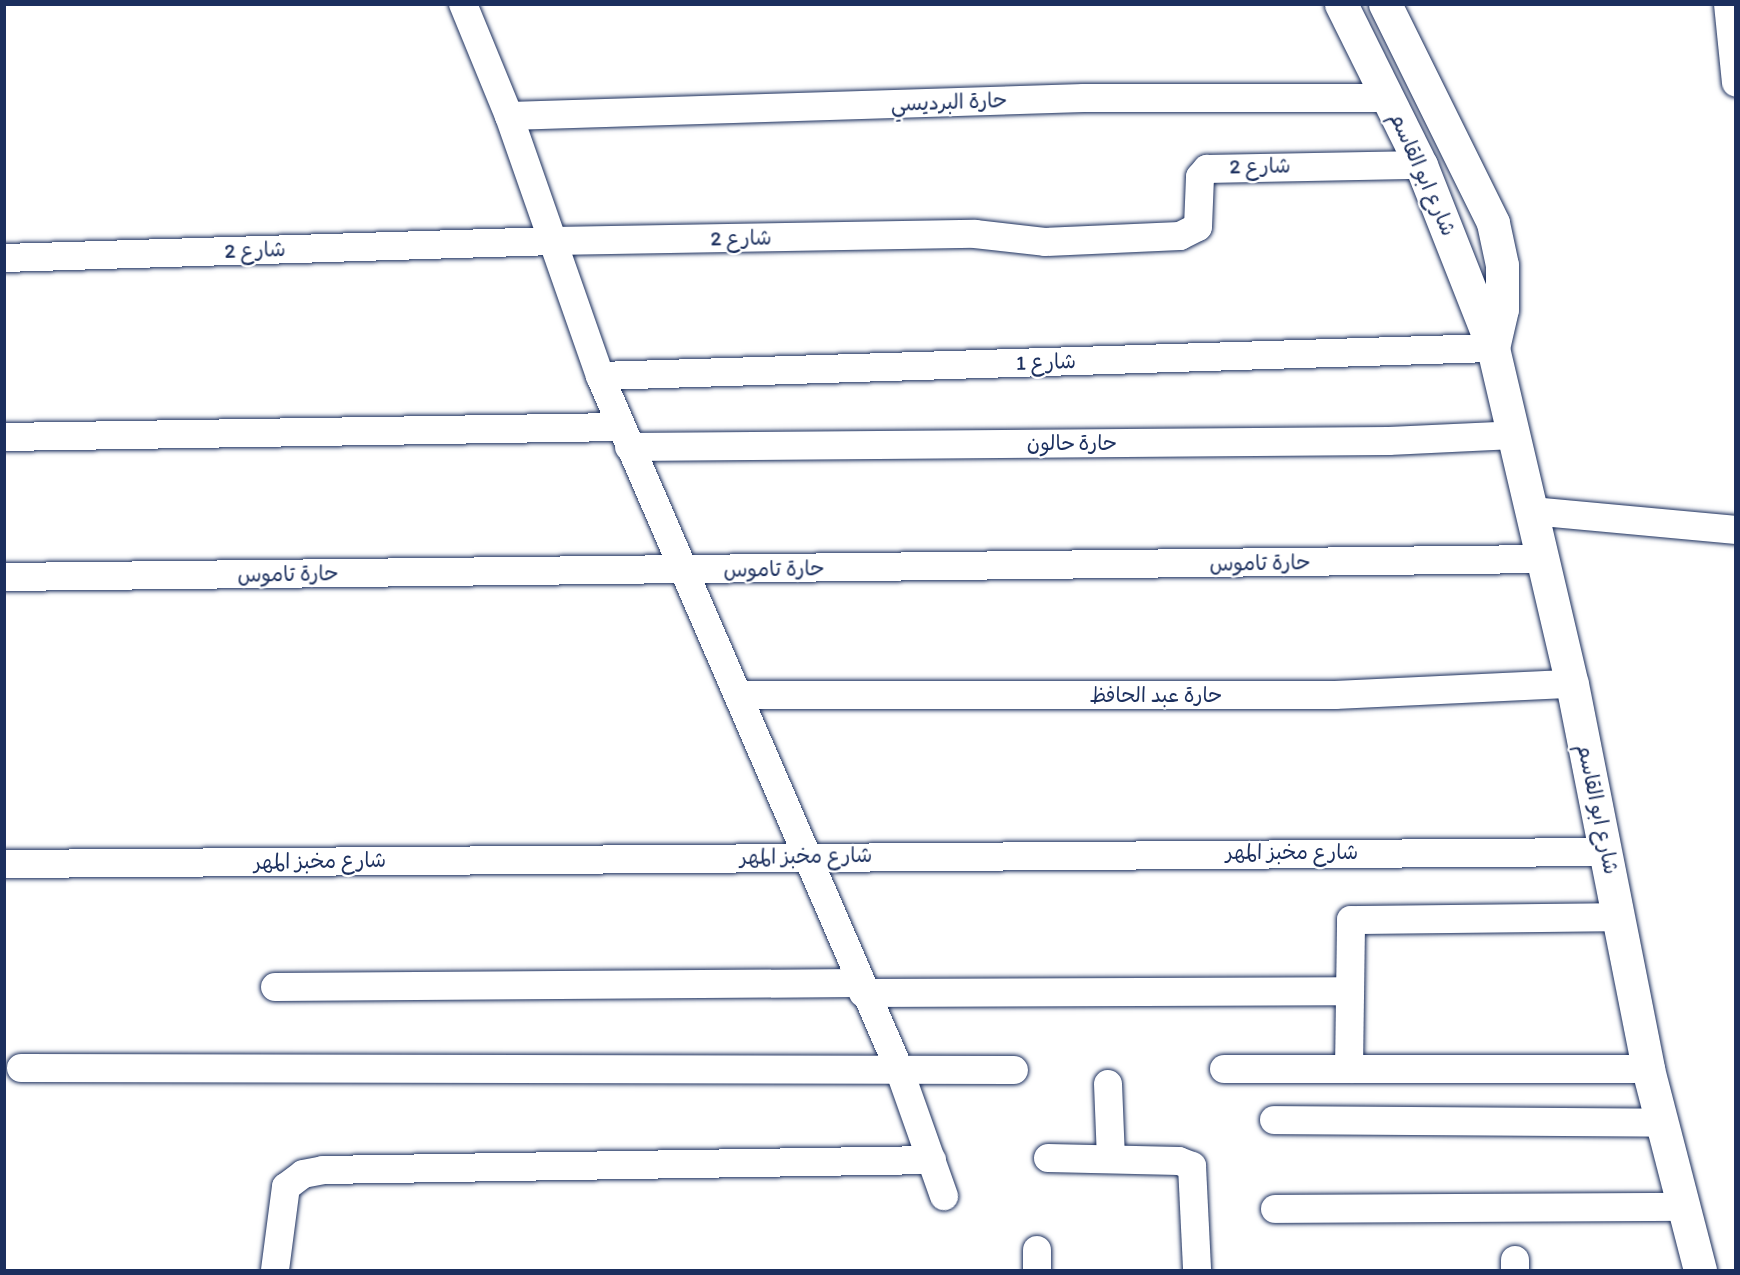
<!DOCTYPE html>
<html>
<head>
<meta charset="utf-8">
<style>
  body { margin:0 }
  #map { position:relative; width:1740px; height:1275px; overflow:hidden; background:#fff; font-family:Itim,"Playpen Sans Arabic",sans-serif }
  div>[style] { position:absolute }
  .roads { filter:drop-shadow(0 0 2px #1b2f5e) drop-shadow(0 0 2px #1b2f5e) }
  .minor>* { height:28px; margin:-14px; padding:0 14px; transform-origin:14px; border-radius:14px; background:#fff }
  .tertiary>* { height:33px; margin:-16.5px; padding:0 16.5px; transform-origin:16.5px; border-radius:16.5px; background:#fff }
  span { translate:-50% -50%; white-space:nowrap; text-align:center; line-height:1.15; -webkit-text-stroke:4.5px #fff; paint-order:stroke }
  .street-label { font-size:21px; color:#1b2f5e }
  .frame { position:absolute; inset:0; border:6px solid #1b2f5e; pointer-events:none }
</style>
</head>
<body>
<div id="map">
  <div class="roads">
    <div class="minor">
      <div style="left:463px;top:4px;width:121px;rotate:67.7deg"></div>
      <div style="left:509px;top:116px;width:275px;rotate:70.7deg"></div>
      <div style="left:600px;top:376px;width:755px;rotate:66.66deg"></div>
      <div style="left:899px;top:1069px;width:135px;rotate:70.5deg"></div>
      <div style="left:1728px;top:4px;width:79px;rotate:84.2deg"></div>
      <div style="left:509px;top:116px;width:575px;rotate:-1.79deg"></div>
      <div style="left:1084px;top:98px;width:305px"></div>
      <div style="left:4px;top:258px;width:549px;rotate:-1.77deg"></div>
      <div style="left:553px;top:241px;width:422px;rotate:-1deg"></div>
      <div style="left:975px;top:234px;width:70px;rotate:6.5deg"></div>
      <div style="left:1045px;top:242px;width:135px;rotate:-2.5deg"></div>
      <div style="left:1180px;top:236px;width:20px;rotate:-27deg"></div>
      <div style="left:1198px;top:227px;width:50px;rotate:-87.7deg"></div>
      <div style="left:1200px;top:177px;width:11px;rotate:-49deg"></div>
      <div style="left:1207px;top:169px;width:214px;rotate:-1.1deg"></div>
      <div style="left:600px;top:376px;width:893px;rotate:-1.8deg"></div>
      <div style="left:4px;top:437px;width:617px;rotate:-0.93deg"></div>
      <div style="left:629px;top:447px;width:760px;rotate:-0.45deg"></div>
      <div style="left:1389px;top:441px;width:125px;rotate:-2.7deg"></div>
      <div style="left:1532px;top:511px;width:205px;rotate:5.3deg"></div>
      <div style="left:4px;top:577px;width:1539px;rotate:-0.67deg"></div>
      <div style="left:739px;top:695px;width:596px"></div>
      <div style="left:1335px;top:695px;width:237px;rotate:-2.7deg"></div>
      <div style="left:4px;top:864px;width:1603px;rotate:-0.43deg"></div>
      <div style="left:275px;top:987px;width:583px;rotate:-0.39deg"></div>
      <div style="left:863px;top:993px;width:485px;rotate:-0.2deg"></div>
      <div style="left:21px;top:1068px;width:993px;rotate:0.12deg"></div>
      <div style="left:1224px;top:1069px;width:424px"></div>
      <div style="left:1349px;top:1069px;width:149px;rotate:-89.2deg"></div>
      <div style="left:1351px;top:920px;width:268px;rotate:-0.6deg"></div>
      <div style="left:1108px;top:1084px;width:75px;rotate:87.7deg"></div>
      <div style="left:1274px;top:1120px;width:387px;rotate:0.4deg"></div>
      <div style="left:1048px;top:1158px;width:131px;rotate:1.3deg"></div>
      <div style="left:1179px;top:1161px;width:14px;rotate:21deg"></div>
      <div style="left:1192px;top:1166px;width:104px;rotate:87.2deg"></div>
      <div style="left:1275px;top:1209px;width:409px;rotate:-0.3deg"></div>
      <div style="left:1515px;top:1260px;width:10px;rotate:90deg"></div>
      <div style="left:275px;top:1270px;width:84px;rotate:-82.5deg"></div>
      <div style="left:286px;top:1187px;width:21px;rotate:-37deg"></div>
      <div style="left:303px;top:1174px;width:20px;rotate:-11deg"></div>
      <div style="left:323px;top:1170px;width:609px;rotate:-0.94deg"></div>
      <div style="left:1037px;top:1270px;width:20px;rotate:-90deg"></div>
    </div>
    <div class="tertiary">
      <div style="left:1341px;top:4px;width:180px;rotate:63.6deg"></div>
      <div style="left:1421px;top:165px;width:197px;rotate:68.5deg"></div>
      <div style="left:1493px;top:348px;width:345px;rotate:76.8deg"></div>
      <div style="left:1572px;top:684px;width:392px;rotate:78.8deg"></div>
      <div style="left:1648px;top:1069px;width:208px;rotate:75.5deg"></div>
      <div style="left:1385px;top:4px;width:244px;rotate:63.7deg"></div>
      <div style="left:1493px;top:223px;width:43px;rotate:77.9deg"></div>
      <div style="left:1502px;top:265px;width:44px;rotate:90deg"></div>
      <div style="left:1502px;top:309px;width:40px;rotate:103deg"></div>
    </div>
  </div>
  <div class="street-label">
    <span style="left:949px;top:102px;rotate:-2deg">حارة البرديسي</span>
    <span style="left:1260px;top:166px;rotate:-1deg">شارع 2</span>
    <span style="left:1423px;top:174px;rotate:66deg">شارع ابو القاسم</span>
    <span style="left:741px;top:238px;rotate:-1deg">شارع 2</span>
    <span style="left:255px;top:250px;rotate:-2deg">شارع 2</span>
    <span style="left:1046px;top:362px;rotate:-2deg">شارع 1</span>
    <span style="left:1072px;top:443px">حارة حالون</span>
    <span style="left:1260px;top:563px;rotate:-1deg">حارة تاموس</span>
    <span style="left:774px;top:569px;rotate:-1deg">حارة تاموس</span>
    <span style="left:288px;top:574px;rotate:-1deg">حارة تاموس</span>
    <span style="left:1156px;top:695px">حارة عبد الحافظ</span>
    <span style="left:1598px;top:809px;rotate:78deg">شارع ابو القاسم</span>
    <span style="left:1292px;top:852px">شارع مخبز المهر</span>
    <span style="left:806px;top:856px;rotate:-1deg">شارع مخبز المهر</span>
    <span style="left:320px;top:861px;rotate:-1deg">شارع مخبز المهر</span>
  </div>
  <div class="frame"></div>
</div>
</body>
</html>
